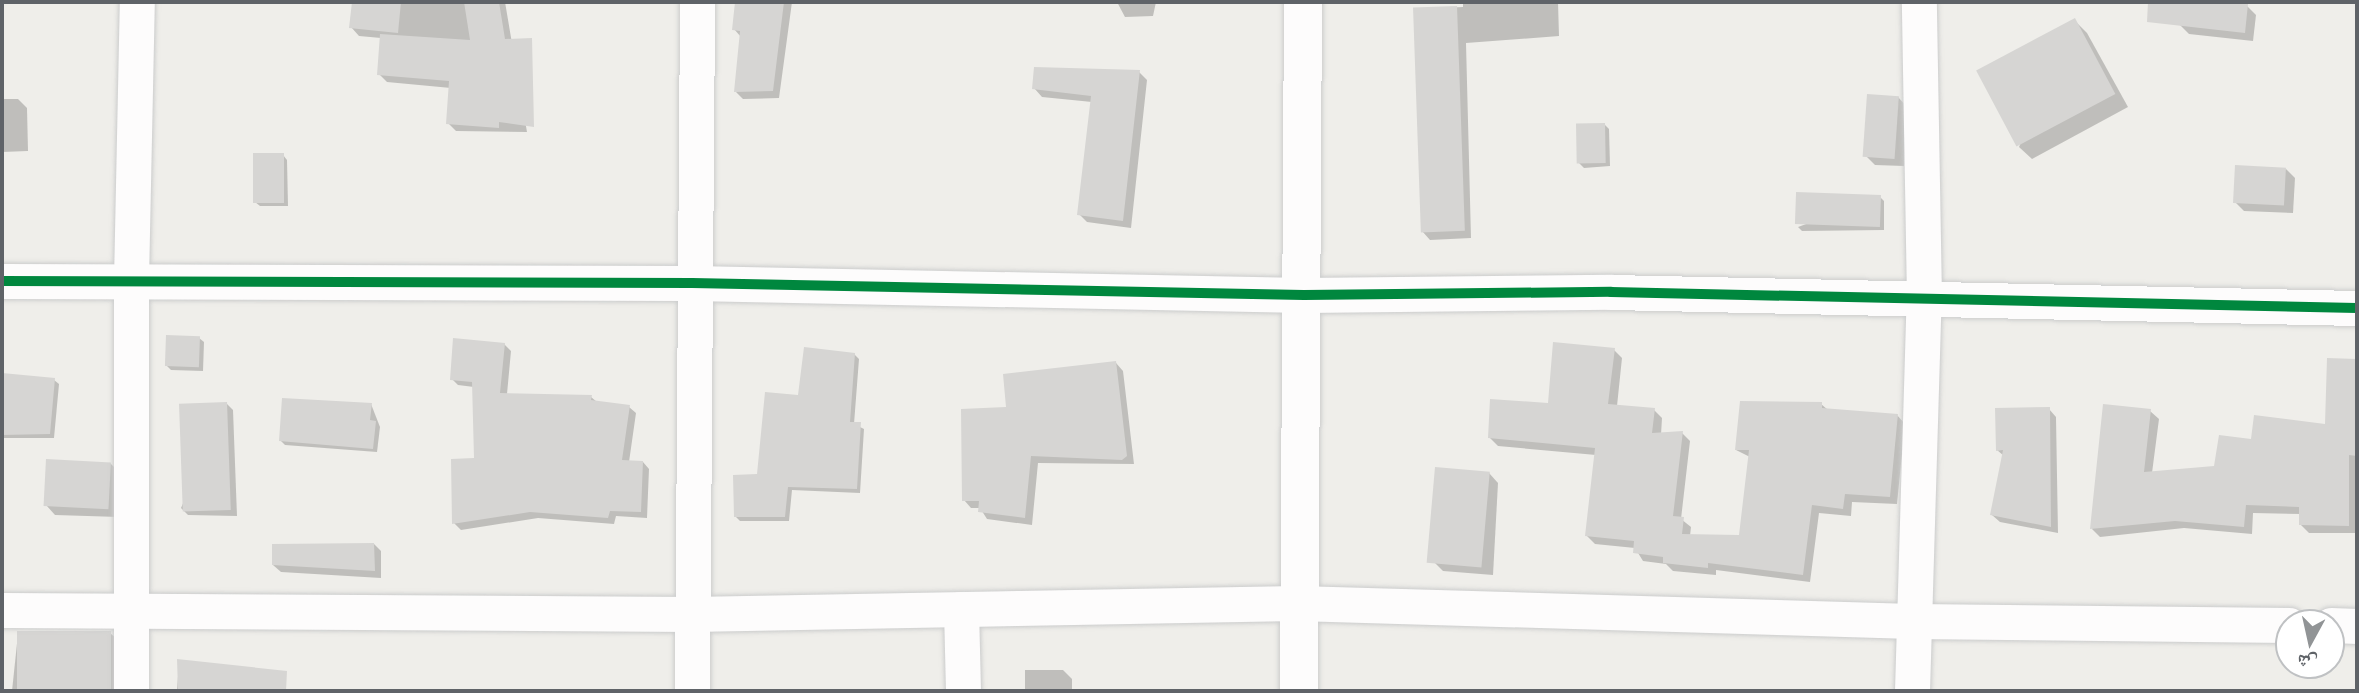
<!DOCTYPE html>
<html>
<head>
<meta charset="utf-8">
<style>
  body { margin:0 }
  #map { position:relative; width:2359px; height:693px; overflow:hidden; background:#efeeea; font-family:"Open Sans","Noto Naskh Arabic",sans-serif }
  div>[style] { position:absolute }
  .shadow>* { inset:0; background:#0003 }
  .building>* { inset:0; background:#d6d5d3; transform-origin:0 0 }
  .roads { filter:drop-shadow(0 0 2px #cbcccc) drop-shadow(0 0 2px #cbcccc) }
  .minor>* { height:35px; margin:-17.5px; padding:0 17.5px; transform-origin:17.5px; border-radius:17.5px; background:#fdfcfc }
  .tertiary>* { height:38px; margin:-19px; padding:0 19px; transform-origin:19px; border-radius:19px; background:#fdfcfc }
  .cycleway>* { height:10px; margin:-5px; padding:0 5px; transform-origin:5px; border-radius:5px; background:#00873e }
  span { translate:-50% -50%; white-space:nowrap; text-align:center; line-height:1.15; -webkit-text-stroke:5px #fff; paint-order:stroke }
  .frame { position:absolute; inset:0; border:4px solid #5f6368; pointer-events:none }
  .north { position:absolute; left:2275px; top:609px; width:70px; height:70px; box-sizing:border-box; background:#fff; border:2px solid #bfc1c3; border-radius:50%; rotate:188deg; font-size:19px; font-weight:700; line-height:28px; text-align:center; color:#5f6368 }
  .north::after { content:''; display:block; margin:auto; width:24px; height:32px; background:#919496; clip-path:polygon(50% 0,100% 100%,50% 72%,0 100%) }
</style>
</head>
<body>
<div id="map">
  <div class="shadow">
    <div style="clip-path:polygon(354px 2px,505px 2px,527px 132px,456px 131px,448px 123px,451px 88px,387px 82px,379px 74px,381px 38px,359px 36px,351px 27px)"></div>
    <div style="clip-path:polygon(737px 2px,792px 2px,779px 98px,743px 99px,736px 92px,741px 37px,734px 29px)"></div>
    <div style="clip-path:polygon(1117px 2px,1156px 2px,1153px 16px,1125px 17px)"></div>
    <div style="clip-path:polygon(1463px 2px,1558px 2px,1559px 36px,1466px 43px,1471px 238px,1430px 240px,1422px 231px,1414px 9px,1463px 7px)"></div>
    <div style="clip-path:polygon(2182px 2px,2247px 6px,2256px 15px,2253px 41px,2189px 34px,2180px 25px)"></div>
    <div style="clip-path:polygon(2074px 20px,2087px 33px,2128px 107px,2032px 159px,2019px 147px)"></div>
    <div style="clip-path:polygon(1139px 72px,1147px 80px,1131px 228px,1087px 222px,1079px 214px,1092px 102px,1042px 97px,1034px 88px)"></div>
    <div style="clip-path:polygon(1898px 97px,1907px 107px,1904px 166px,1875px 165px,1866px 156px)"></div>
    <div style="clip-path:polygon(2px 99px,18px 99px,27px 108px,28px 151px,2px 152px)"></div>
    <div style="clip-path:polygon(1604px 124px,1609px 129px,1610px 166px,1584px 168px,1579px 163px)"></div>
    <div style="clip-path:polygon(283px 155px,287px 160px,288px 206px,260px 206px,255px 202px)"></div>
    <div style="clip-path:polygon(2286px 169px,2295px 178px,2293px 213px,2244px 211px,2235px 202px)"></div>
    <div style="clip-path:polygon(1880px 197px,1884px 201px,1884px 230px,1802px 231px,1798px 227px)"></div>
    <div style="clip-path:polygon(199px 338px,204px 342px,203px 371px,171px 370px,167px 366px)"></div>
    <div style="clip-path:polygon(504px 344px,511px 351px,507px 394px,591px 397px,597px 402px,629px 407px,636px 413px,629px 462px,643px 462px,649px 469px,647px 518px,616px 516px,614px 524px,538px 518px,461px 530px,454px 523px,476px 459px,474px 387px,458px 385px,452px 379px)"></div>
    <div style="clip-path:polygon(1614px 350px,1622px 358px,1617px 406px,1654px 410px,1662px 418px,1661px 435px,1682px 433px,1690px 441px,1681px 519px,1691px 527px,1690px 536px,1741px 536px,1750px 457px,1736px 450px,1821px 404px,1828px 410px,1897px 415px,1905px 424px,1897px 504px,1852px 502px,1851px 516px,1819px 513px,1810px 582px,1716px 570px,1716px 575px,1673px 571px,1666px 564px,1643px 561px,1635px 548px,1595px 544px,1587px 536px,1596px 455px,1498px 446px,1490px 438px,1549px 405px)"></div>
    <div style="clip-path:polygon(854px 354px,859px 359px,854px 424px,864px 429px,860px 493px,792px 490px,789px 521px,740px 521px,736px 517px,800px 397px)"></div>
    <div style="clip-path:polygon(2329px 360px,2357px 361px,2357px 533px,2309px 533px,2301px 525px,2301px 514px,2253px 513px,2252px 534px,2184px 528px,2100px 537px,2092px 529px,2150px 411px,2159px 419px,2152px 473px,2216px 468px,2253px 441px,2327px 426px)"></div>
    <div style="clip-path:polygon(1116px 363px,1123px 371px,1134px 464px,1038px 463px,1032px 525px,987px 519px,980px 508px,971px 508px,964px 500px,1007px 409px)"></div>
    <div style="clip-path:polygon(54px 380px,59px 384px,54px 438px,2px 438px,2px 394px)"></div>
    <div style="clip-path:polygon(226px 403px,233px 410px,237px 516px,188px 515px,181px 508px)"></div>
    <div style="clip-path:polygon(371px 404px,380px 427px,377px 452px,285px 445px,280px 440px)"></div>
    <div style="clip-path:polygon(2049px 409px,2056px 417px,2058px 533px,2000px 522px,1992px 515px,2004px 456px,1997px 450px)"></div>
    <div style="clip-path:polygon(110px 463px,119px 472px,119px 517px,55px 515px,46px 505px)"></div>
    <div style="clip-path:polygon(1489px 473px,1498px 483px,1493px 575px,1443px 571px,1434px 562px)"></div>
    <div style="clip-path:polygon(374px 544px,381px 551px,381px 578px,281px 572px,273px 565px)"></div>
    <div style="clip-path:polygon(110px 633px,117px 639px,117px 691px,12px 691px,18px 634px)"></div>
    <div style="clip-path:polygon(179px 661px,277px 689px,300px 691px,177px 691px)"></div>
    <div style="clip-path:polygon(1025px 670px,1063px 670px,1072px 679px,1072px 691px,1025px 691px)"></div>
  </div>
  <div class="building">
    <div style="clip-path:polygon(352px 2px,401px 2px,398px 33px,349px 28px)"></div>
    <div style="clip-path:polygon(464px 2px,499px 2px,505px 39px,532px 38px,534px 127px,499px 122px,499px 128px,446px 124px,449px 81px,377px 75px,380px 34px,470px 40px)"></div>
    <div style="clip-path:polygon(735px 2px,784px 2px,773px 91px,734px 92px,740px 31px,732px 30px)"></div>
    <div style="clip-path:polygon(2148px 2px,2248px 4px,2245px 33px,2147px 22px)"></div>
    <div style="left:1457px;top:6px;width:225px;height:44px;rotate:88deg"></div>
    <div style="left:2075px;top:18px;width:86px;height:112px;rotate:62deg"></div>
    <div style="clip-path:polygon(1034px 67px,1140px 70px,1123px 221px,1077px 215px,1091px 96px,1032px 89px)"></div>
    <div style="left:1867px;top:94px;width:32px;height:63px;rotate:4deg"></div>
    <div style="left:1605px;top:123px;width:40px;height:29px;rotate:89deg"></div>
    <div style="left:253px;top:153px;width:31px;height:50px"></div>
    <div style="left:2235px;top:165px;width:51px;height:38px;rotate:3deg"></div>
    <div style="left:1881px;top:195px;width:32px;height:85px;rotate:92deg"></div>
    <div style="left:166px;top:335px;width:34px;height:31px;rotate:2deg"></div>
    <div style="clip-path:polygon(453px 338px,505px 343px,500px 393px,592px 395px,591px 400px,630px 405px,622px 460px,643px 461px,641px 512px,610px 511px,608px 518px,530px 512px,452px 524px,451px 459px,474px 458px,472px 382px,450px 380px)"></div>
    <div style="clip-path:polygon(1553px 342px,1615px 348px,1608px 404px,1655px 408px,1652px 433px,1683px 431px,1673px 516px,1684px 517px,1682px 534px,1739px 535px,1749px 450px,1735px 450px,1740px 401px,1822px 402px,1822px 408px,1898px 414px,1890px 497px,1845px 494px,1843px 509px,1812px 505px,1803px 575px,1708px 563px,1708px 568px,1663px 563px,1663px 557px,1633px 553px,1634px 541px,1585px 536px,1595px 448px,1488px 438px,1490px 399px,1548px 403px)"></div>
    <div style="clip-path:polygon(804px 347px,855px 353px,850px 422px,861px 422px,857px 489px,788px 487px,785px 517px,734px 517px,733px 475px,757px 474px,765px 392px,798px 395px)"></div>
    <div style="clip-path:polygon(2327px 358px,2357px 359px,2357px 456px,2349px 455px,2349px 526px,2299px 525px,2299px 507px,2246px 505px,2244px 527px,2175px 521px,2090px 529px,2103px 404px,2151px 409px,2144px 472px,2214px 466px,2219px 435px,2251px 439px,2254px 415px,2325px 424px)"></div>
    <div style="clip-path:polygon(1116px 361px,1127px 456px,1122px 460px,1031px 456px,1025px 518px,978px 512px,979px 501px,962px 501px,961px 409px,1006px 407px,1003px 374px)"></div>
    <div style="clip-path:polygon(2px 373px,55px 378px,50px 434px,2px 435px)"></div>
    <div style="clip-path:polygon(282px 398px,372px 403px,370px 420px,376px 421px,373px 449px,279px 441px)"></div>
    <div style="left:227px;top:402px;width:108px;height:48px;rotate:88deg"></div>
    <div style="clip-path:polygon(2050px 407px,2051px 527px,1990px 515px,2003px 450px,1996px 451px,1995px 408px)"></div>
    <div style="left:46px;top:459px;width:65px;height:47px;rotate:3deg"></div>
    <div style="left:1435px;top:467px;width:55px;height:96px;rotate:5deg"></div>
    <div style="clip-path:polygon(374px 543px,375px 571px,272px 565px,272px 544px)"></div>
    <div style="left:111px;top:631px;width:59px;height:94px;rotate:90deg"></div>
    <div style="clip-path:polygon(177px 659px,287px 671px,286px 691px,178px 691px)"></div>
  </div>
  <div class="roads">
    <div class="minor">
      <div style="left:2px;top:281px;width:690px;rotate:0.17deg"></div>
      <div style="left:692px;top:283px;width:612px;rotate:1.12deg"></div>
      <div style="left:1304px;top:295px;width:307px;rotate:-0.6deg"></div>
      <div style="left:1611px;top:292px;width:746px;rotate:1.23deg"></div>
      <div style="left:961px;top:609px;width:82px;rotate:88.6deg"></div>
      <div style="left:2px;top:610px;width:689px;rotate:0.33deg"></div>
      <div style="left:691px;top:614px;width:606px;rotate:-1.04deg"></div>
      <div style="left:1297px;top:603px;width:616px;rotate:1.67deg"></div>
      <div style="left:1913px;top:621px;width:376px;rotate:0.6deg"></div>
      <div style="left:2331px;top:625px;width:26px;rotate:2deg"></div>
      <div style="left:131px;top:691px;width:411px;rotate:-90deg"></div>
      <div style="left:131px;top:280px;width:278px;rotate:-88.8deg"></div>
      <div style="left:692px;top:691px;width:689px;rotate:-89.58deg"></div>
      <div style="left:1912px;top:691px;width:393px;rotate:-88.3deg"></div>
      <div style="left:1924px;top:298px;width:296px;rotate:-91deg"></div>
    </div>
    <div class="tertiary">
      <div style="left:1299px;top:691px;width:689px;rotate:-89.67deg"></div>
    </div>
  </div>
  <div class="cycleway">
    <div style="left:2px;top:281px;width:690px;rotate:0.17deg"></div>
    <div style="left:692px;top:283px;width:612px;rotate:1.12deg"></div>
    <div style="left:1304px;top:295px;width:307px;rotate:-0.6deg"></div>
    <div style="left:1611px;top:292px;width:746px;rotate:1.23deg"></div>
  </div>
  <div class="frame"></div>
  <div class="north">ش</div>
</div>
</body>
</html>
